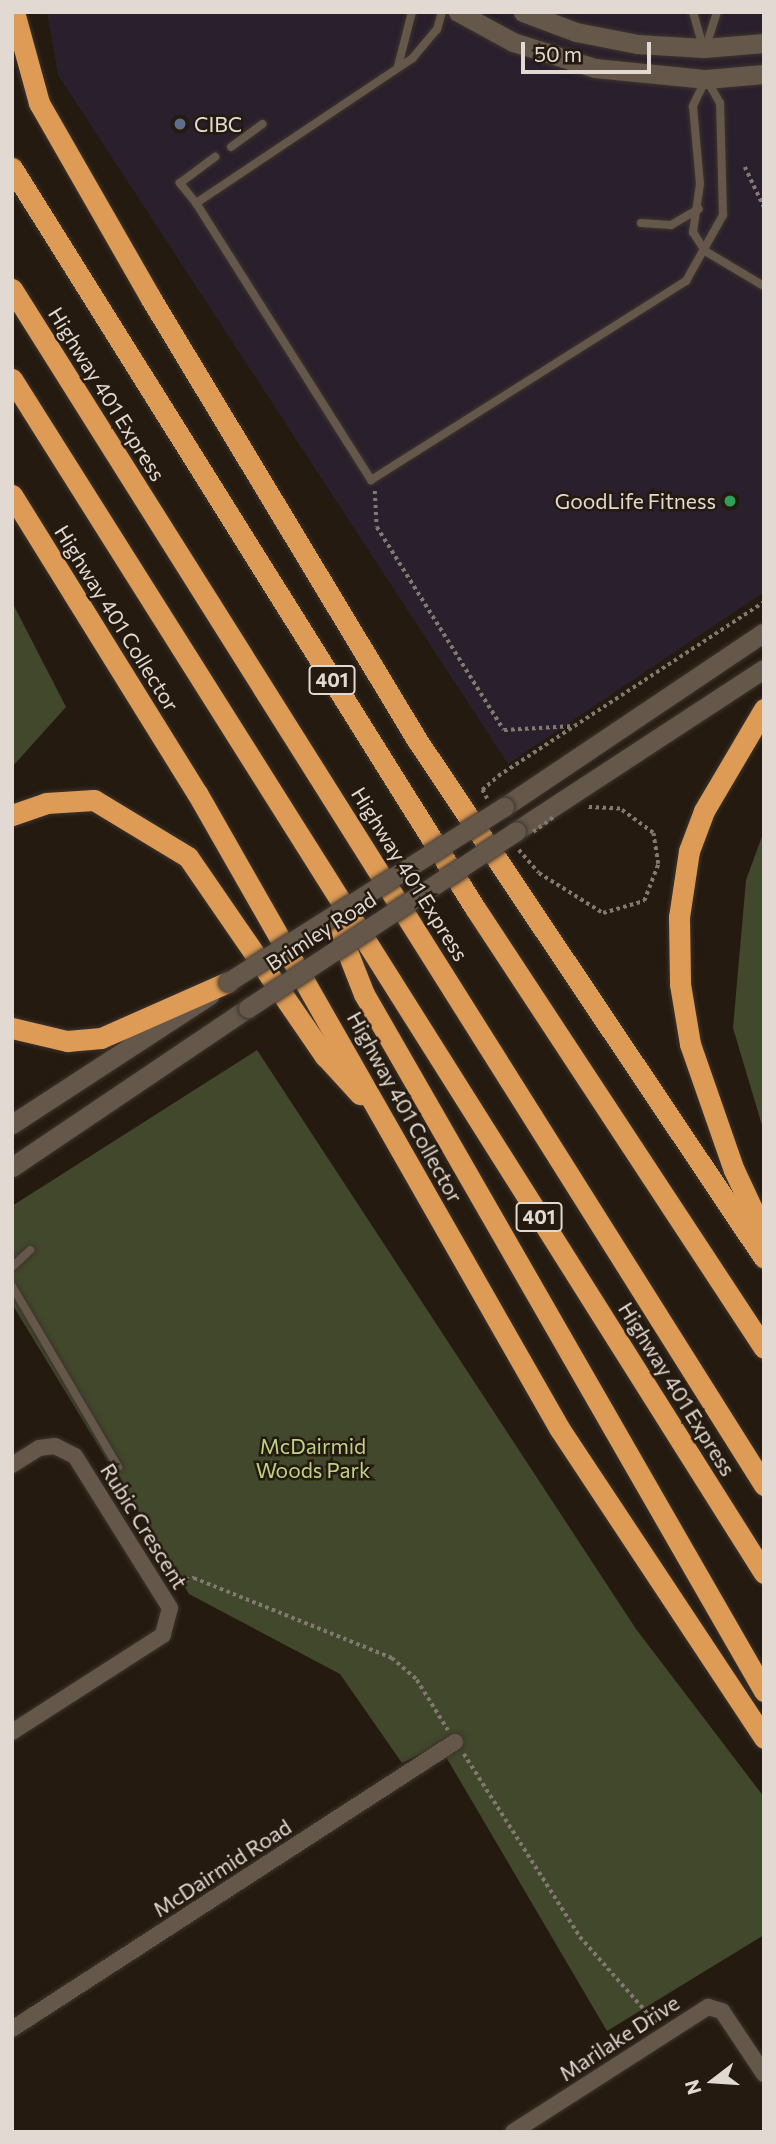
<!DOCTYPE html>
<html>
<head>
<meta charset="utf-8">
<style>
  body { margin:0 }
  #map { position:relative; width:776px; height:2144px; overflow:hidden; background:#251a0f; font-family:Commissioner,sans-serif }
  div>[style] { position:absolute }
  .commercial>* { inset:0; background:#2a1f2c }
  .green>* { inset:0; background:#41482b }
  .path>* { height:3.5px; margin-top:-1.75px; transform-origin:0; background:repeating-linear-gradient(90deg,#827970 0 3.5px,transparent 0 7px) }
  .roads { filter:drop-shadow(0 0 2px #3c342e) drop-shadow(0 0 2px #3c342e) }
  .service>* { height:8px; margin:-4px; padding:0 4px; transform-origin:4px; border-radius:4px; background:#65584b }
  .minor>* { height:16px; margin:-8px; padding:0 8px; transform-origin:8px; border-radius:8px; background:#65584b }
  .secondary>* { height:19px; margin:-9.5px; padding:0 9.5px; transform-origin:9.5px; border-radius:9.5px; background:#65584b }
  .motorway>* { height:21px; margin:-10.5px; padding:0 10.5px; transform-origin:10.5px; border-radius:10.5px; background:#dd9b55 }
  .path-bridge>* { height:3.5px; margin-top:-1.75px; transform-origin:0; background:repeating-linear-gradient(90deg,#827970 0 3.5px,transparent 0 7px) }
  .bridges { filter:drop-shadow(0 0 2px #3c342e) drop-shadow(0 0 2px #3c342e) }
  .secondary-bridge>* { height:19px; margin:-9.5px; padding:0 9.5px; transform-origin:9.5px; border-radius:9.5px; background:#65584b }
  .dots>* { width:19px; height:19px; translate:-50% -50%; box-sizing:border-box; border:4px solid #251a0f; border-radius:50% }
  span { translate:-50% -50%; white-space:nowrap; text-align:center; line-height:1.15; -webkit-text-stroke:5px #251a0f; paint-order:stroke }
  .shield-label span { padding:2px 5px; background:#251a0f; border:2px solid; border-radius:5px; -webkit-text-stroke-width:0 }
  .shield-label { font-size:19px; color:#e1d9d2; font-weight:700 }
  .poi-label { font-size:21px; color:#e1d9d2 }
  .left { translate:0 -50%; text-align:left }
  .right { translate:-100% -50%; text-align:right }
  .street-label { font-size:21px; color:#e1d9d2 }
  .park-label { font-size:21px; color:#c0d384 }
  .frame { position:absolute; inset:0; border:14px solid #e1d9d2; pointer-events:none }
  .north { position:absolute; left:678px; top:2046px; width:70px; height:70px; -webkit-text-stroke:5px #251a0f; paint-order:stroke; rotate:253deg; font-size:19px; font-weight:700; line-height:28px; text-align:center; color:#e1d9d2 }
  .north::after { content:''; display:block; margin:auto; width:24px; height:32px; background:#e1d9d2; clip-path:polygon(50% 0,100% 100%,50% 72%,0 100%) }
  .scale { position:absolute; left:521px; top:42px; width:130px; height:32px; box-sizing:border-box; border:4px solid #e1d9d2; border-top:0; padding-left:9px; font-size:21px; line-height:24px; white-space:nowrap; color:#e1d9d2; -webkit-text-stroke:5px #251a0f; paint-order:stroke }
</style>
</head>
<body>
<div id="map">
  <div class="commercial">
    <div style="clip-path:polygon(47px 12px,764px 12px,764px 592px,508px 764px,58px 75px)"></div>
  </div>
  <div class="green">
    <div style="clip-path:polygon(12px 602px,66px 707px,12px 767px)"></div>
    <div style="clip-path:polygon(764px 831px,764px 1132px,733px 1028px,746px 880px)"></div>
    <div style="clip-path:polygon(257px 1050px,636px 1629px,764px 1797px,764px 1935px,607px 2031px,439px 1745px,402px 1763px,340px 1674px,189px 1594px,12px 1304px,12px 1206px)"></div>
  </div>
  <div class="path">
    <div style="left:745px;top:167px;width:44px;rotate:64.6deg"></div>
    <div style="left:375px;top:491px;width:36px;rotate:87deg"></div>
    <div style="left:377px;top:527px;width:239px;rotate:58deg"></div>
    <div style="left:504px;top:730px;width:70px;rotate:-3.3deg"></div>
    <div style="left:487px;top:799px;width:10px;rotate:-119deg"></div>
    <div style="left:482px;top:790px;width:21px;rotate:-41deg"></div>
    <div style="left:498px;top:776px;width:318px;rotate:-33.2deg"></div>
    <div style="left:519px;top:850px;width:30px;rotate:49deg"></div>
    <div style="left:539px;top:873px;width:75px;rotate:32deg"></div>
    <div style="left:603px;top:913px;width:43px;rotate:-16.3deg"></div>
    <div style="left:644px;top:901px;width:40px;rotate:-69deg"></div>
    <div style="left:658px;top:864px;width:31px;rotate:-99deg"></div>
    <div style="left:653px;top:833px;width:41px;rotate:-144deg"></div>
    <div style="left:620px;top:809px;width:34px;rotate:-177deg"></div>
    <div style="left:172px;top:1583px;width:23px;rotate:-13deg"></div>
    <div style="left:194px;top:1578px;width:214px;rotate:22deg"></div>
    <div style="left:392px;top:1658px;width:33px;rotate:41deg"></div>
    <div style="left:417px;top:1680px;width:59px;rotate:58.2deg"></div>
    <div style="left:464px;top:1754px;width:217px;rotate:57.6deg"></div>
    <div style="left:580px;top:1937px;width:115px;rotate:48.5deg"></div>
  </div>
  <div class="roads">
    <div class="service">
      <div style="left:442px;top:12px;width:18px;rotate:106deg"></div>
      <div style="left:437px;top:29px;width:38px;rotate:130deg"></div>
      <div style="left:413px;top:58px;width:261px;rotate:146.2deg"></div>
      <div style="left:196px;top:203px;width:328px;rotate:57.7deg"></div>
      <div style="left:371px;top:480px;width:373px;rotate:-32.3deg"></div>
      <div style="left:686px;top:281px;width:76px;rotate:-60.7deg"></div>
      <div style="left:723px;top:215px;width:112px;rotate:-91.5deg"></div>
      <div style="left:720px;top:103px;width:28px;rotate:-120deg"></div>
      <div style="left:693px;top:12px;width:35px;rotate:74deg"></div>
      <div style="left:706px;top:46px;width:36px;rotate:-72deg"></div>
      <div style="left:398px;top:66px;width:56px;rotate:-75.5deg"></div>
      <div style="left:705px;top:81px;width:28px;rotate:116deg"></div>
      <div style="left:693px;top:106px;width:78px;rotate:84.9deg"></div>
      <div style="left:700px;top:184px;width:49px;rotate:98.3deg"></div>
      <div style="left:693px;top:232px;width:22px;rotate:58deg"></div>
      <div style="left:705px;top:251px;width:69px;rotate:30.7deg"></div>
      <div style="left:231px;top:147px;width:39px;rotate:-36deg"></div>
      <div style="left:196px;top:203px;width:26px;rotate:-129deg"></div>
      <div style="left:180px;top:183px;width:44px;rotate:-36.6deg"></div>
      <div style="left:641px;top:223px;width:30px;rotate:4deg"></div>
      <div style="left:671px;top:225px;width:32px;rotate:-30deg"></div>
      <div style="left:12px;top:1267px;width:25px;rotate:-43deg"></div>
      <div style="left:12px;top:1286px;width:210px;rotate:59.6deg"></div>
    </div>
    <div class="minor">
      <div style="left:12px;top:1465px;width:32px;rotate:-32deg"></div>
      <div style="left:39px;top:1448px;width:16px;rotate:-7deg"></div>
      <div style="left:55px;top:1446px;width:22px;rotate:27deg"></div>
      <div style="left:75px;top:1456px;width:179px;rotate:58deg"></div>
      <div style="left:170px;top:1608px;width:28px;rotate:105deg"></div>
      <div style="left:163px;top:1635px;width:179px;rotate:147.3deg"></div>
      <div style="left:12px;top:2029px;width:528px;rotate:-32.94deg"></div>
      <div style="left:513px;top:2132px;width:232px;rotate:-32.7deg"></div>
      <div style="left:708px;top:2007px;width:15px;rotate:16deg"></div>
      <div style="left:722px;top:2011px;width:76px;rotate:56.3deg"></div>
    </div>
    <div class="secondary">
      <div style="left:458px;top:12px;width:63px;rotate:28.6deg"></div>
      <div style="left:513px;top:42px;width:86px;rotate:17.6deg"></div>
      <div style="left:595px;top:68px;width:112px;rotate:5.7deg"></div>
      <div style="left:706px;top:79px;width:58px;rotate:-4.9deg"></div>
      <div style="left:523px;top:12px;width:57px;rotate:20.7deg"></div>
      <div style="left:576px;top:32px;width:62px;rotate:11.1deg"></div>
      <div style="left:637px;top:44px;width:67px;rotate:3.4deg"></div>
      <div style="left:704px;top:48px;width:60px;rotate:-4.8deg"></div>
      <div style="left:504px;top:807px;width:313px;rotate:-33.9deg"></div>
      <div style="left:516px;top:831px;width:296px;rotate:-33.2deg"></div>
      <div style="left:12px;top:1124px;width:236px;rotate:-33.1deg"></div>
      <div style="left:12px;top:1167px;width:285px;rotate:-34deg"></div>
    </div>
    <div class="motorway">
      <div style="left:14px;top:12px;width:94px;rotate:74.6deg"></div>
      <div style="left:39px;top:103px;width:224px;rotate:60.2deg"></div>
      <div style="left:150px;top:297px;width:517px;rotate:58.92deg"></div>
      <div style="left:417px;top:740px;width:623px;rotate:56.18deg"></div>
      <div style="left:12px;top:168px;width:873px;rotate:57.97deg"></div>
      <div style="left:475px;top:908px;width:526px;rotate:56.7deg"></div>
      <div style="left:12px;top:289px;width:1413px;rotate:57.84deg"></div>
      <div style="left:12px;top:379px;width:1411px;rotate:57.8deg"></div>
      <div style="left:12px;top:495px;width:351px;rotate:58.2deg"></div>
      <div style="left:197px;top:793px;width:731px;rotate:60.31deg"></div>
      <div style="left:559px;top:1428px;width:372px;rotate:56.5deg"></div>
      <div style="left:764px;top:709px;width:118px;rotate:120.5deg"></div>
      <div style="left:704px;top:811px;width:43px;rotate:110.6deg"></div>
      <div style="left:689px;top:851px;width:67px;rotate:98.6deg"></div>
      <div style="left:679px;top:917px;width:67px;rotate:89.1deg"></div>
      <div style="left:680px;top:984px;width:61px;rotate:80.5deg"></div>
      <div style="left:690px;top:1044px;width:133px;rotate:70.8deg"></div>
      <div style="left:734px;top:1170px;width:71px;rotate:64.9deg"></div>
      <div style="left:12px;top:815px;width:36px;rotate:-19deg"></div>
      <div style="left:46px;top:803px;width:48px;rotate:-3.6deg"></div>
      <div style="left:94px;top:800px;width:110px;rotate:31.2deg"></div>
      <div style="left:188px;top:857px;width:242px;rotate:55.5deg"></div>
      <div style="left:325px;top:1056px;width:52px;rotate:47.4deg"></div>
      <div style="left:338px;top:928px;width:71px;rotate:68.5deg"></div>
      <div style="left:364px;top:994px;width:804px;rotate:60.15deg"></div>
      <div style="left:12px;top:1028px;width:57px;rotate:13.3deg"></div>
      <div style="left:67px;top:1041px;width:34px;rotate:-5deg"></div>
      <div style="left:101px;top:1038px;width:139px;rotate:-23.8deg"></div>
    </div>
  </div>
  <div class="path-bridge">
    <div style="left:533px;top:832px;width:26px;rotate:-36deg"></div>
  </div>
  <div class="bridges">
    <div class="secondary-bridge">
      <div style="left:228px;top:982px;width:327px;rotate:-32.4deg"></div>
      <div style="left:248px;top:1008px;width:321px;rotate:-33.4deg"></div>
    </div>
  </div>
  <div class="dots">
    <div style="left:180px;top:124px;background:#5c6f8a"></div>
    <div style="left:730px;top:501px;background:#2e9e5b"></div>
  </div>
  <div class="shield-label">
    <span style="left:332px;top:680px">401</span>
    <span style="left:539px;top:1217px">401</span>
  </div>
  <div class="poi-label">
    <span class="left" style="left:194px;top:124px">CIBC</span>
    <span class="right" style="left:716px;top:501px">GoodLife Fitness</span>
  </div>
  <div class="street-label">
    <span style="left:107px;top:394px;rotate:58deg">Highway 401 Express</span>
    <span style="left:117px;top:618px;rotate:58deg">Highway 401 Collector</span>
    <span style="left:410px;top:874px;rotate:58deg">Highway 401 Express</span>
    <span style="left:321px;top:931px;rotate:-33deg">Brimley Road</span>
    <span style="left:405px;top:1107px;rotate:61deg">Highway 401 Collector</span>
    <span style="left:677px;top:1389px;rotate:58deg">Highway 401 Express</span>
    <span style="left:144px;top:1526px;rotate:58deg">Rubic Crescent</span>
    <span style="left:222px;top:1868px;rotate:-33deg">McDairmid Road</span>
    <span style="left:619px;top:2038px;rotate:-33deg">Marilake Drive</span>
  </div>
  <div class="park-label">
    <span style="left:313px;top:1458px">McDairmid<br>Woods Park</span>
  </div>
  <div class="frame"></div>
  <div class="north">N</div>
  <div class="scale">50 m</div>
</div>
</body>
</html>
